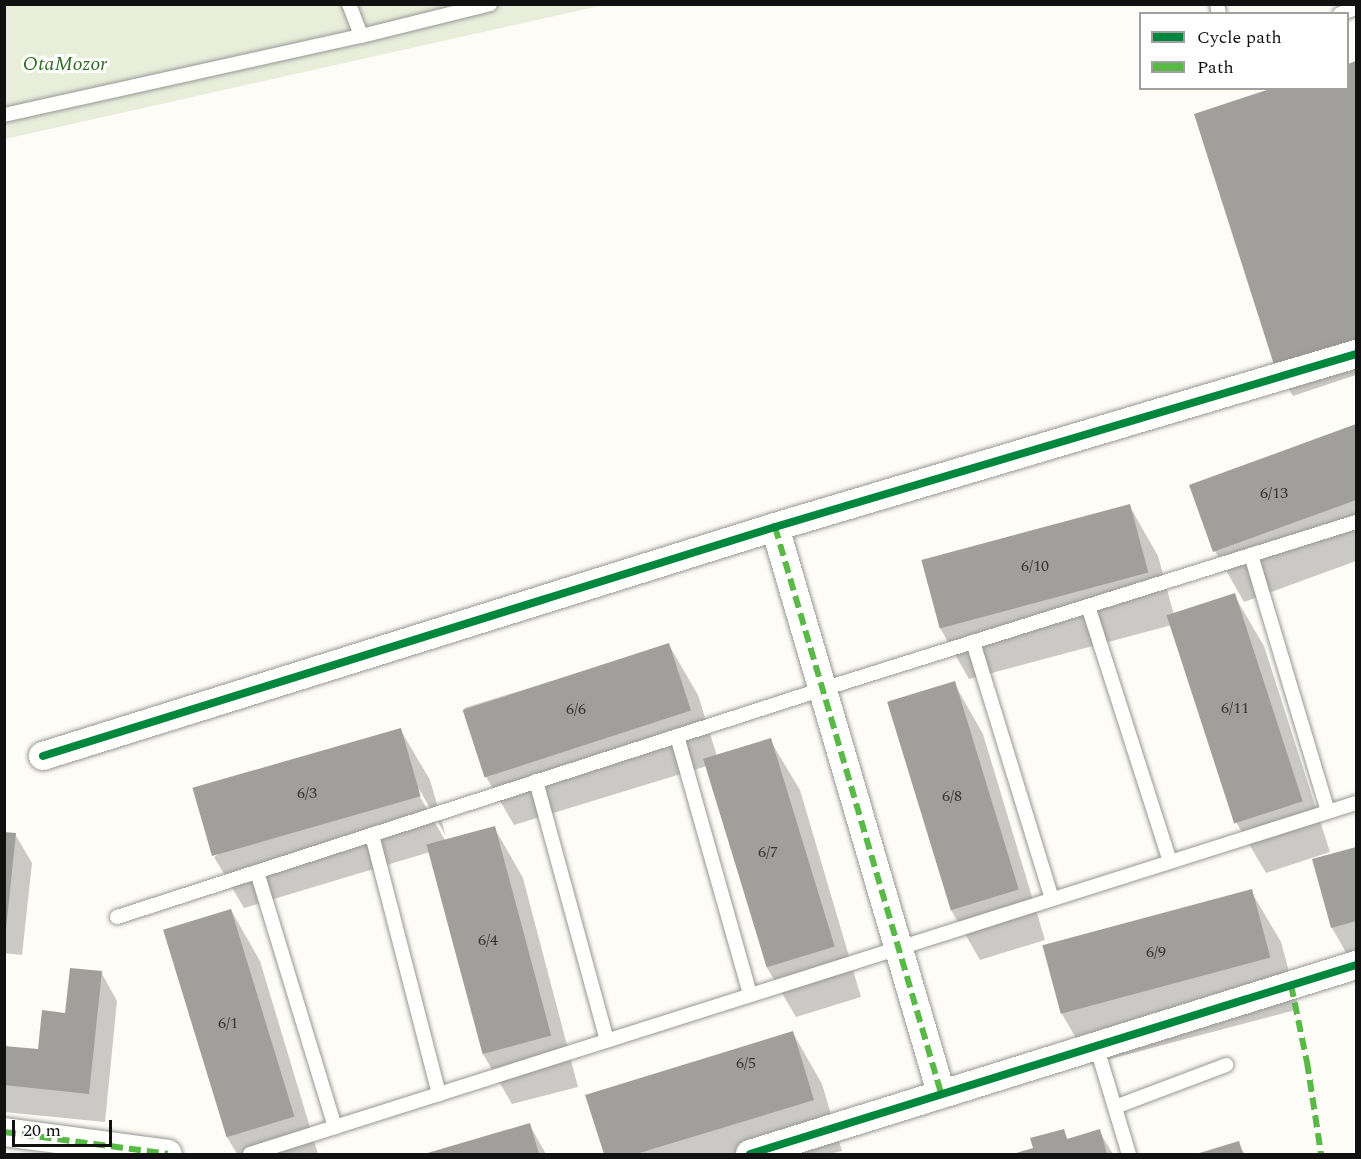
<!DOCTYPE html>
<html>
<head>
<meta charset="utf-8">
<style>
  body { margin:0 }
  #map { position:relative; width:1361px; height:1159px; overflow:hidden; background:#fdfcf7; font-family:Spectral,serif }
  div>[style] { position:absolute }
  .cemetery>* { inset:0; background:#e9eedb }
  .shadow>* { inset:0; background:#0003 }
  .building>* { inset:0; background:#a19f9c; transform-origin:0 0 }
  .roads { filter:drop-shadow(0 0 2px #979795) drop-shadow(0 0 2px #979795) }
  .lane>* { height:14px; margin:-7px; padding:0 7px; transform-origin:7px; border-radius:7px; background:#fffffe }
  .street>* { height:28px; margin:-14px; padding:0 14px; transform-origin:14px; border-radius:14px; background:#fffffe }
  .quiet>* { height:6px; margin-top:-3px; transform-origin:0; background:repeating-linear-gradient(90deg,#58b947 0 12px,transparent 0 18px) }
  .cycleway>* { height:8px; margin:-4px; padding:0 4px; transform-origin:4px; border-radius:4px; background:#00873e }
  span { translate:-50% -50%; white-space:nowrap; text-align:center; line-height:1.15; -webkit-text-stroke:6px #fff; paint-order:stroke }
  .number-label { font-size:16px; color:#353434 }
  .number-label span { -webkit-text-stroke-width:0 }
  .park-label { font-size:20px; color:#2f6b1f; font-style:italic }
  .frame { position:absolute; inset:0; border:6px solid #111; pointer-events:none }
  .legend { position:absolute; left:1139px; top:12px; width:210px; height:78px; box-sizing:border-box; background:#fff; border:2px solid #a0a0a0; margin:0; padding:8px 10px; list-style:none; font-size:18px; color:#111 }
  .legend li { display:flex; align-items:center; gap:12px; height:30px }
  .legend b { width:30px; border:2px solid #a0a0a0 }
  .scale { position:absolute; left:12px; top:1120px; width:100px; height:27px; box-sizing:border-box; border:3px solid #111; border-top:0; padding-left:8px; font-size:18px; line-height:21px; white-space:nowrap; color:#111; -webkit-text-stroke:4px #fff; paint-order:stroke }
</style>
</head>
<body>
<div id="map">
  <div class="cemetery">
    <div style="clip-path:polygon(5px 4px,604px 5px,5px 139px)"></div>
  </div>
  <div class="shadow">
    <div style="clip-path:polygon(1356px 63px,1356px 375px,1293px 396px,1276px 367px,1348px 88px,1348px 66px)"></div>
    <div style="clip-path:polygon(1356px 426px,1356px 561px,1244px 602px,1215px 551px,1191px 486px)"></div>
    <div style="clip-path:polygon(1129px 505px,1158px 556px,1174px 615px,1234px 595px,1264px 646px,1330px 852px,1266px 873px,1236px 822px,1172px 625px,969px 679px,940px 628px,922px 561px)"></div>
    <div style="clip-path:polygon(669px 645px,698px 695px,717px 756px,770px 740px,800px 790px,861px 997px,796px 1017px,766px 966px,707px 766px,514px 825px,485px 775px,464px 708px)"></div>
    <div style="clip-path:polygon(954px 683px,983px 734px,1045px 940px,980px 960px,951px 910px,889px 703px)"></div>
    <div style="clip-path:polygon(400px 729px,430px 780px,446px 836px,419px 789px,416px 790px,445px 840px,494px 827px,523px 878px,578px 1087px,512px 1104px,483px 1054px,430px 852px,244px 908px,214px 857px)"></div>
    <div style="clip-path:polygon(4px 833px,15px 834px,32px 863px,22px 955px,4px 953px)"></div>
    <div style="clip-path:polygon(1356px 849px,1356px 970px,1332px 928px,1314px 860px)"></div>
    <div style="clip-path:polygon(1251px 891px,1281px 942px,1299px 1009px,1091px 1064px,1062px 1014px,1044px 946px)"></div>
    <div style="clip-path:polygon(231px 910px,260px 961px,318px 1154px,237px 1154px,227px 1137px)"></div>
    <div style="clip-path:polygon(101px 972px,117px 1001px,105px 1122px,4px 1112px,4px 1041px,8px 1048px,39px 1051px)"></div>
    <div style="clip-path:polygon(793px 1033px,822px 1084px,842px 1151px,829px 1154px,605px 1154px,587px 1096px)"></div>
    <div style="clip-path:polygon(529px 1124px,546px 1154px,427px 1154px)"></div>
    <div style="clip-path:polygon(1063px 1130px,1068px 1140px,1099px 1131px,1113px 1154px,1016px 1154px,1035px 1149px)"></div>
    <div style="clip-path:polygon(1238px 1143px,1245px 1154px,1199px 1154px)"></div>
  </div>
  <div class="building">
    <div style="clip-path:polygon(1356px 61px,1356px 341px,1275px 368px,1194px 114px,1273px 88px,1348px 88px,1348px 64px)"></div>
    <div style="clip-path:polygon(1356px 424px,1356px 500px,1213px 552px,1189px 485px)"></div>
    <div style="left:1130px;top:504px;width:71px;height:216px;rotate:75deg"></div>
    <div style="left:1235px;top:593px;width:219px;height:72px;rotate:72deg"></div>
    <div style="left:669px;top:643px;width:71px;height:217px;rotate:72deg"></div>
    <div style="left:955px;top:681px;width:218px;height:71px;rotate:73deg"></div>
    <div style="left:401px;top:728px;width:71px;height:217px;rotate:74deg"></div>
    <div style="left:771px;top:738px;width:218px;height:71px;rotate:73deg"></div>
    <div style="left:495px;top:826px;width:217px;height:71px;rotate:75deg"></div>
    <div style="clip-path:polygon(4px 832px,16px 833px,6px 929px,4px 929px)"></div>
    <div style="clip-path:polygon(1356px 847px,1356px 921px,1331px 928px,1312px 859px)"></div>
    <div style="left:1252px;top:889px;width:71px;height:217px;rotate:75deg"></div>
    <div style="left:231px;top:909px;width:217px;height:71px;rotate:73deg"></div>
    <div style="clip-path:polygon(70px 968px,102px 971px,89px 1094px,4px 1085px,4px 1046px,38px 1049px,42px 1010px,65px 1013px)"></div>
    <div style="clip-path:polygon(793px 1031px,814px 1100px,636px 1154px,604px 1154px,585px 1095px)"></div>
    <div style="clip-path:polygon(530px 1123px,539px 1154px,424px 1154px)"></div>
    <div style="clip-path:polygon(1064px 1129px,1067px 1139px,1100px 1129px,1107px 1154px,1013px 1154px,1033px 1148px,1030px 1138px)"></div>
    <div style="clip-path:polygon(1239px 1141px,1243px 1154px,1196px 1154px)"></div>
  </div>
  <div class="roads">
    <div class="lane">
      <div style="left:349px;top:4px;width:34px;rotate:69deg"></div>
      <div style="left:1217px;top:4px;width:10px;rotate:79deg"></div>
      <div style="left:1340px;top:14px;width:17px;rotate:-21deg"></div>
      <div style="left:4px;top:115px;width:366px;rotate:-12.5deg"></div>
      <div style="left:361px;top:36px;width:133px;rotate:-13.9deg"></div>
      <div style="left:1251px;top:555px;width:267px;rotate:73.3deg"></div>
      <div style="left:1088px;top:606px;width:268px;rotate:72.2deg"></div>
      <div style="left:973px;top:642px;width:268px;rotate:72.9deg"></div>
      <div style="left:677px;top:736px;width:268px;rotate:74.2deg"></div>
      <div style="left:536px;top:781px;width:269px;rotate:74.7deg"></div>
      <div style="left:372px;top:835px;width:268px;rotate:75.5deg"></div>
      <div style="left:257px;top:872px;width:267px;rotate:73deg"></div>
      <div style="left:117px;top:917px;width:742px;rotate:-17.9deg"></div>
      <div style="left:823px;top:689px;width:559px;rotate:-17.4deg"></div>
      <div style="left:1096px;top:1045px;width:114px;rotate:73.2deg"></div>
      <div style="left:1115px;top:1107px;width:119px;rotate:-20.7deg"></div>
      <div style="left:250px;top:1154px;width:1160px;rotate:-17.61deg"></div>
    </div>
    <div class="street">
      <div style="left:775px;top:527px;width:590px;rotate:73.65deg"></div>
      <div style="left:43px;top:756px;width:767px;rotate:-17.37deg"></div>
      <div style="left:775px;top:527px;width:606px;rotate:-16.58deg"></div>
      <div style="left:4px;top:1132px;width:165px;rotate:7.6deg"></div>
      <div style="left:750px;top:1154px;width:635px;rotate:-17.32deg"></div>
    </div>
  </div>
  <div class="quiet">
    <div style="left:775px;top:527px;width:590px;rotate:73.65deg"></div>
    <div style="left:1291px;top:985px;width:79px;rotate:78.3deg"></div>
    <div style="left:1307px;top:1062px;width:93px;rotate:81.3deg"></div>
    <div style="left:4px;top:1132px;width:165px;rotate:7.6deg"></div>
  </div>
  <div class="cycleway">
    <div style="left:43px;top:756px;width:767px;rotate:-17.37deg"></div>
    <div style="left:775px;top:527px;width:606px;rotate:-16.58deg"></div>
    <div style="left:750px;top:1154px;width:635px;rotate:-17.32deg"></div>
  </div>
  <div class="number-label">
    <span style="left:1274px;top:493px">6/13</span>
    <span style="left:1035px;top:566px">6/10</span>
    <span style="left:1235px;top:708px">6/11</span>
    <span style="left:576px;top:709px">6/6</span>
    <span style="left:307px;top:793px">6/3</span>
    <span style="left:952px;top:796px">6/8</span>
    <span style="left:768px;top:852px">6/7</span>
    <span style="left:488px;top:940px">6/4</span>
    <span style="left:1156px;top:952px">6/9</span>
    <span style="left:228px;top:1023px">6/1</span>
    <span style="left:746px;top:1063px">6/5</span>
  </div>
  <div class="park-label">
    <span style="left:65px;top:64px">OtaMozor</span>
  </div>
  <div class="frame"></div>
  <ul class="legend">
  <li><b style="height:8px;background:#00873e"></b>Cycle path</li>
  <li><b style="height:8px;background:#58b947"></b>Path</li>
  </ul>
  <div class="scale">20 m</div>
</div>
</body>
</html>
